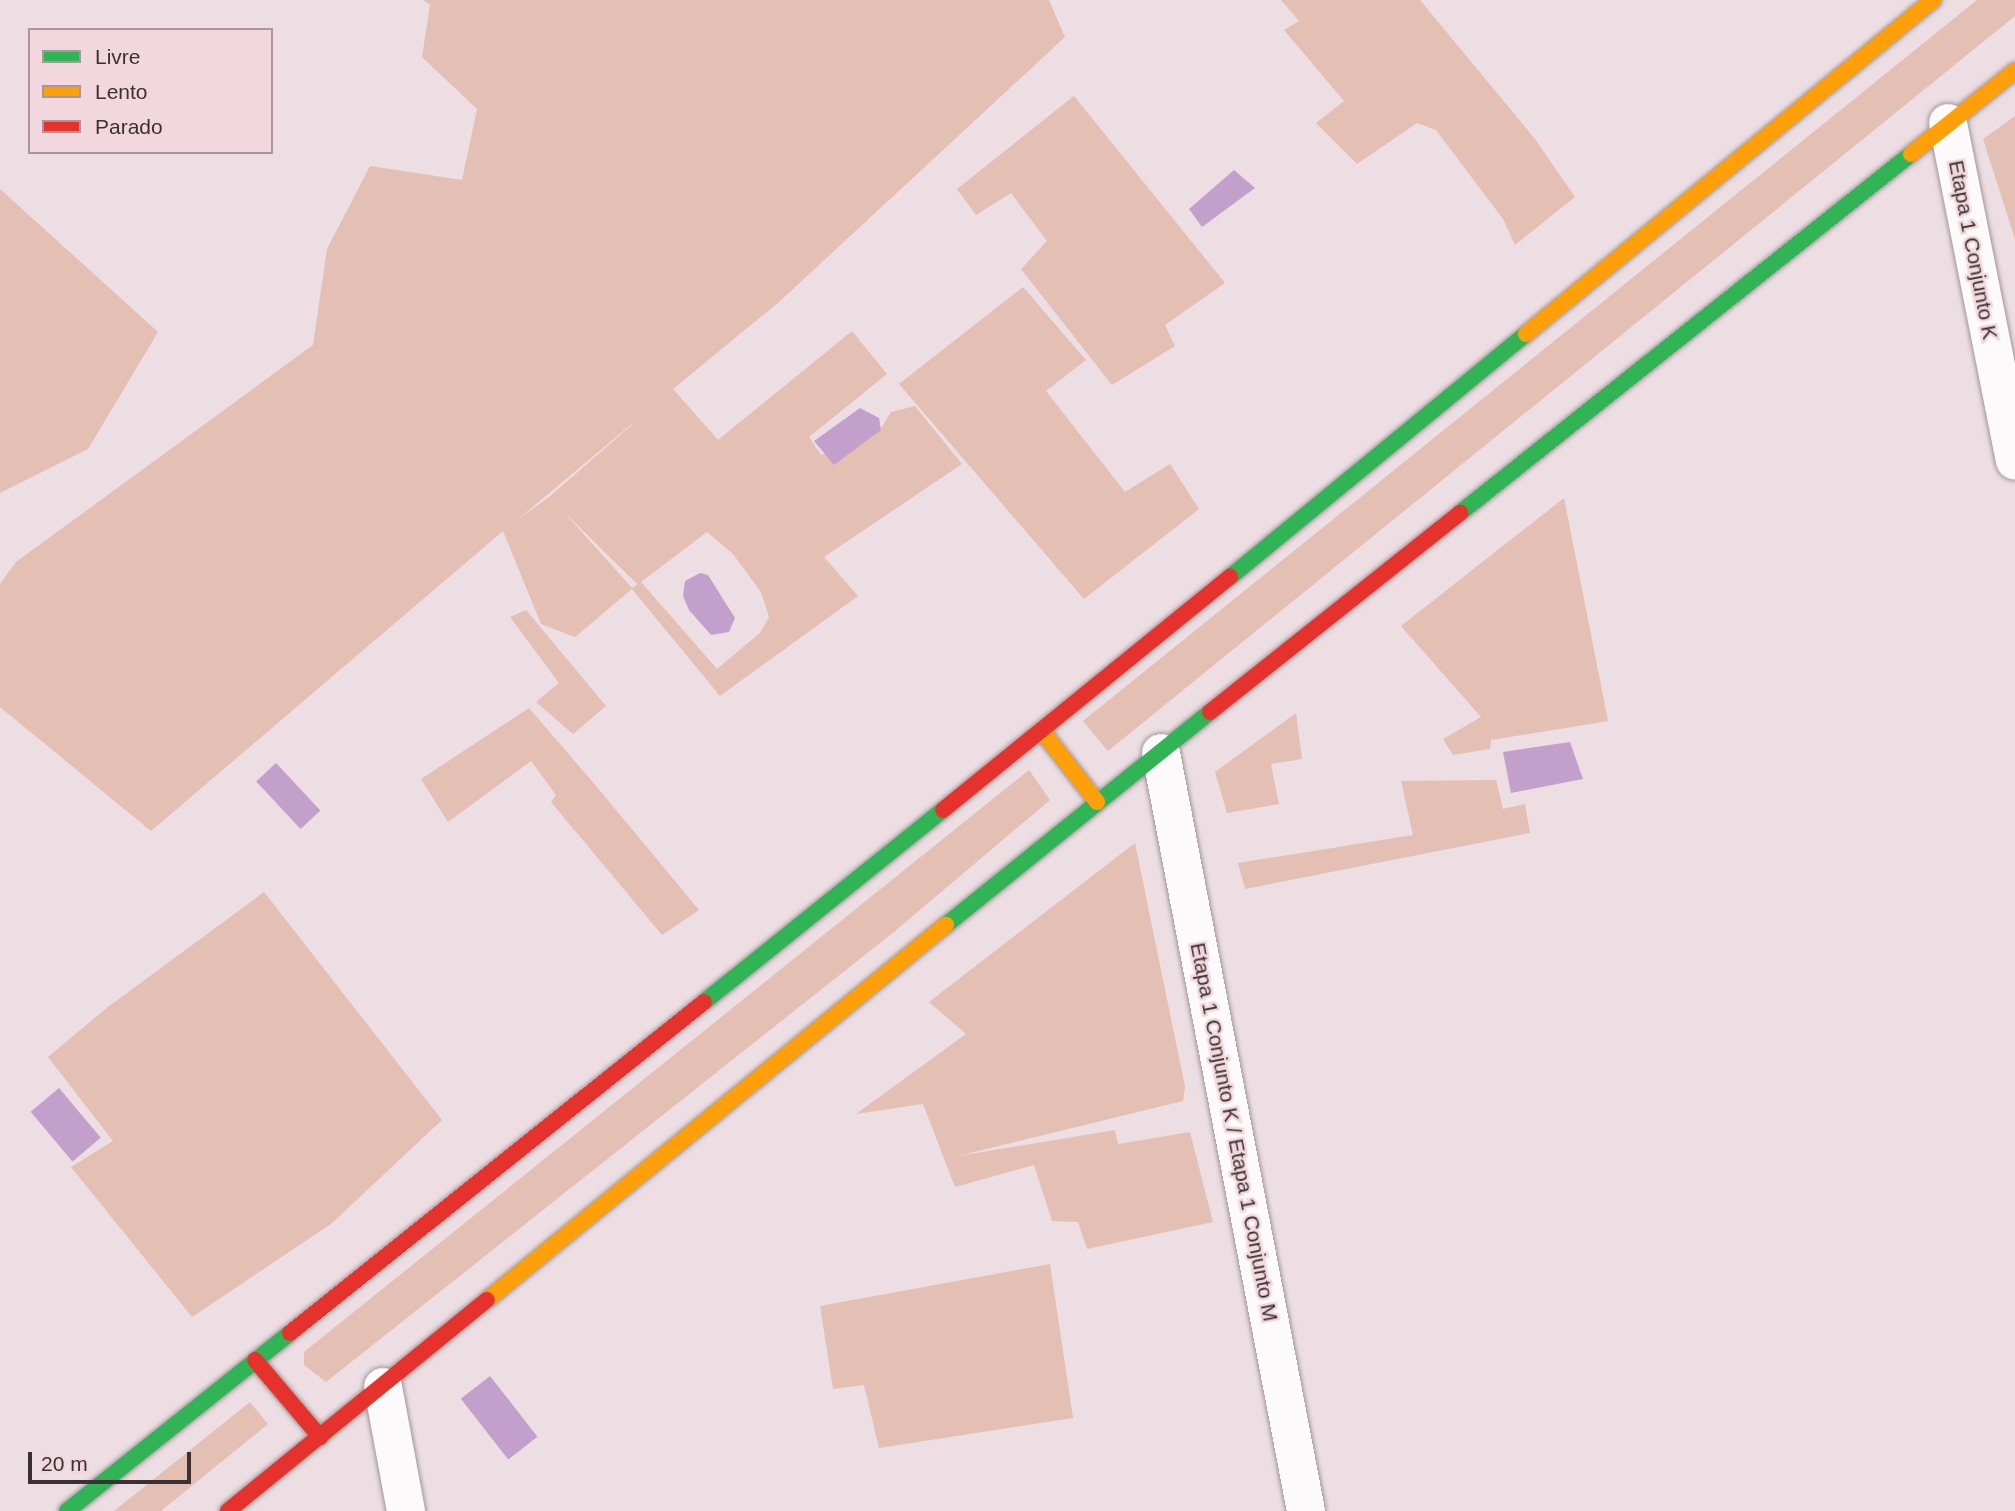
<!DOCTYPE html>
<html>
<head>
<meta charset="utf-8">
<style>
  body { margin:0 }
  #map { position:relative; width:2015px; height:1511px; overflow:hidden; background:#ecdee2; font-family:Helvetica,sans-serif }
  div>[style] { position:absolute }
  .green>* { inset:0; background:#e3bfb4 }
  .water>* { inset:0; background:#c39fcc; transform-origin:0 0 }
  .roads { filter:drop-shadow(0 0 2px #a19699) drop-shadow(0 0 2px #a19699) }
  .street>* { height:38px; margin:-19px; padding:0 19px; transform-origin:19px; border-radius:19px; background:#fcfafb }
  .fast>* { height:16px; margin:-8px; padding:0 8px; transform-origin:8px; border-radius:8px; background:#30b455 }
  .slow>* { height:16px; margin:-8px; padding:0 8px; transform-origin:8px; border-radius:8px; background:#ff9f0a }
  .jam>* { height:16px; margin:-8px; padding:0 8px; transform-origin:8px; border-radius:8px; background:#e5322d }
  span { translate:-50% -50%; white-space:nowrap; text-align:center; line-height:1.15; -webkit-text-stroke:5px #f2d8de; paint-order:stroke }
  .street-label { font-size:21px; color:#3b3134 }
  .legend { position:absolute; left:28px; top:28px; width:245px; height:126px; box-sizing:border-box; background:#f2d8de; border:2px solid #a9959a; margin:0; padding:9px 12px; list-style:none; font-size:21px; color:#3b3134 }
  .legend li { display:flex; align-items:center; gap:14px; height:35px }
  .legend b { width:35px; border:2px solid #a9959a }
  .scale { position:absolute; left:28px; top:1452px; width:163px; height:32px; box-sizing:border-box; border:4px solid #3b3134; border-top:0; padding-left:9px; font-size:21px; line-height:24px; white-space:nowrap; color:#3b3134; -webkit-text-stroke:5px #f2d8de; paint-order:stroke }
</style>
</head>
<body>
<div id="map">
  <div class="green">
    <div style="clip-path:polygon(evenodd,423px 0,1049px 0,1065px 37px,779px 302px,673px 389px,718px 440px,852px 331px,887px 374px,809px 437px,821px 455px,880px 430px,891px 412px,915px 406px,962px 464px,824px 557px,858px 596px,720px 696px,632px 589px,575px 637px,541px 624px,503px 531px,151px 831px,0 707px,0 584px,16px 562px,313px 345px,327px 249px,370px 166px,462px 180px,477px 109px,422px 57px,430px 5px,423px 0,634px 423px,549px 497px,517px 520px,633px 423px,634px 423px,423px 0,563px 511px,637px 584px,637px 585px,632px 588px,563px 511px,423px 0,707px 532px,733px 554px,761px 592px,769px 617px,760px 633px,717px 669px,641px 582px,707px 532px)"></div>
    <div style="clip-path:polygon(1281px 0,1420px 0,1535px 139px,1575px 197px,1515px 245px,1503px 219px,1436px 130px,1417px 123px,1357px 164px,1316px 123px,1344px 101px,1284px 30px,1299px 21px)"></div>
    <div style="clip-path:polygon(1977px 0,2015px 0,2015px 16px,1108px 751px,1083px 721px)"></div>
    <div style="clip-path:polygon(1074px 96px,1225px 283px,1165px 325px,1175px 346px,1112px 385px,1021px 269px,1047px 241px,1011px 193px,976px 215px,957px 189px)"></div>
    <div style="clip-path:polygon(2015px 116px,2015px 239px,1983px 139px)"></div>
    <div style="clip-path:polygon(0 189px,158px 332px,88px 449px,0 493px)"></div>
    <div style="clip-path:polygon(1023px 287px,1086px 360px,1046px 391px,1125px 492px,1170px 464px,1199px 509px,1084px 599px,899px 384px)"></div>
    <div style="clip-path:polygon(1564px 498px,1608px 721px,1491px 740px,1490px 749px,1453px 755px,1443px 739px,1481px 717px,1401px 626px)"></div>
    <div style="clip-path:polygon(526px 610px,606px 706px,573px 734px,536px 702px,559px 683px,510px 617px)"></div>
    <div style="clip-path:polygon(529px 708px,597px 787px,699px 910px,662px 935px,551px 802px,556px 795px,531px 761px,448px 822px,421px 779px)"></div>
    <div style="clip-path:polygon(1296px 713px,1302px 759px,1271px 764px,1279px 804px,1227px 813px,1215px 772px)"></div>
    <div style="clip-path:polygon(1029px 770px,1050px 800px,895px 931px,326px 1382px,304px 1365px,304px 1352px)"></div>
    <div style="clip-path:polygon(1496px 780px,1503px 809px,1525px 804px,1530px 833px,1245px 889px,1238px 863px,1413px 835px,1401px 781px)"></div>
    <div style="clip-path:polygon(1135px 843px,1185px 1087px,1183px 1101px,958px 1156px,1115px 1130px,1118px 1144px,1190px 1132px,1213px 1222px,1087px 1249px,1078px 1222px,1052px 1221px,1034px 1165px,955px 1187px,923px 1104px,856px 1114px,966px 1034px,929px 1002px)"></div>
    <div style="clip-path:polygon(264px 892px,442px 1120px,331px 1224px,192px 1317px,71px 1167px,113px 1141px,48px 1057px,108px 1007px)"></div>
    <div style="clip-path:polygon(1050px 1264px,1073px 1418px,879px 1448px,864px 1385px,833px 1389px,820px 1306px)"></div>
    <div style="clip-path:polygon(250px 1402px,268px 1424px,161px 1511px,114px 1511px)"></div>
  </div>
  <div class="water">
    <div style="clip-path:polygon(1234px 170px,1255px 188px,1202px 227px,1189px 209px)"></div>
    <div style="clip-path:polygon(860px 408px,879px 418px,881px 430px,834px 465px,814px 441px)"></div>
    <div style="clip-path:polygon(700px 573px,708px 575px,735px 618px,729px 632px,711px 635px,689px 610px,683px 596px,685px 581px)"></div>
    <div style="clip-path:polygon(1570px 742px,1583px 779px,1511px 793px,1503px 752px)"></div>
    <div style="left:276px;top:763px;width:65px;height:27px;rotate:47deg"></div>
    <div style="left:59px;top:1088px;width:65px;height:37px;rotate:50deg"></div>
    <div style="left:490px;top:1376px;width:77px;height:37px;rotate:52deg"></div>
  </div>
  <div class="roads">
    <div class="street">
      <div style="left:1948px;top:123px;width:344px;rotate:78.8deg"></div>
      <div style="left:1161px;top:753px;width:772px;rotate:79.17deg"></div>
      <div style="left:383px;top:1387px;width:126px;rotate:79.5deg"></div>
    </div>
    <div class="fast">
      <div style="left:1460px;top:513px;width:576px;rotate:-38.52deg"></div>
      <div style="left:1230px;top:577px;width:383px;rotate:-39.4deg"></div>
      <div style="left:946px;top:925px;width:339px;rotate:-38.9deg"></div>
      <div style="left:704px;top:1002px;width:307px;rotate:-38.8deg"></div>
      <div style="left:67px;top:1511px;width:285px;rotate:-38.6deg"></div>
    </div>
    <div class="slow">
      <div style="left:1911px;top:154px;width:133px;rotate:-38.6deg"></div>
      <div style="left:1526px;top:334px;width:527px;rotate:-39.37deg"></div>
      <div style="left:1042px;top:731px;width:90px;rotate:52.2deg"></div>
      <div style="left:487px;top:1300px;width:593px;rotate:-39.25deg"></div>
    </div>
    <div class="jam">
      <div style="left:1210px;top:712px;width:320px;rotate:-38.5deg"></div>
      <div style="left:943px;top:810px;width:370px;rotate:-39.1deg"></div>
      <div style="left:290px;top:1333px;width:530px;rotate:-38.64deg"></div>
      <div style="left:255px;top:1360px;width:101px;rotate:49.8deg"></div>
      <div style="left:228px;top:1511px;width:334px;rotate:-39.2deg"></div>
    </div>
  </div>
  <div class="street-label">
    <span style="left:1973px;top:250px;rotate:79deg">Etapa 1 Conjunto K</span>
    <span style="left:1234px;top:1132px;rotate:79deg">Etapa 1 Conjunto K / Etapa 1 Conjunto M</span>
  </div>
  <ul class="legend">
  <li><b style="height:9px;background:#30b455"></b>Livre</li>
  <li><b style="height:9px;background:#ff9f0a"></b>Lento</li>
  <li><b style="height:9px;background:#e5322d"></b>Parado</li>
  </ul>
  <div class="scale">20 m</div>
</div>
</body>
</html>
